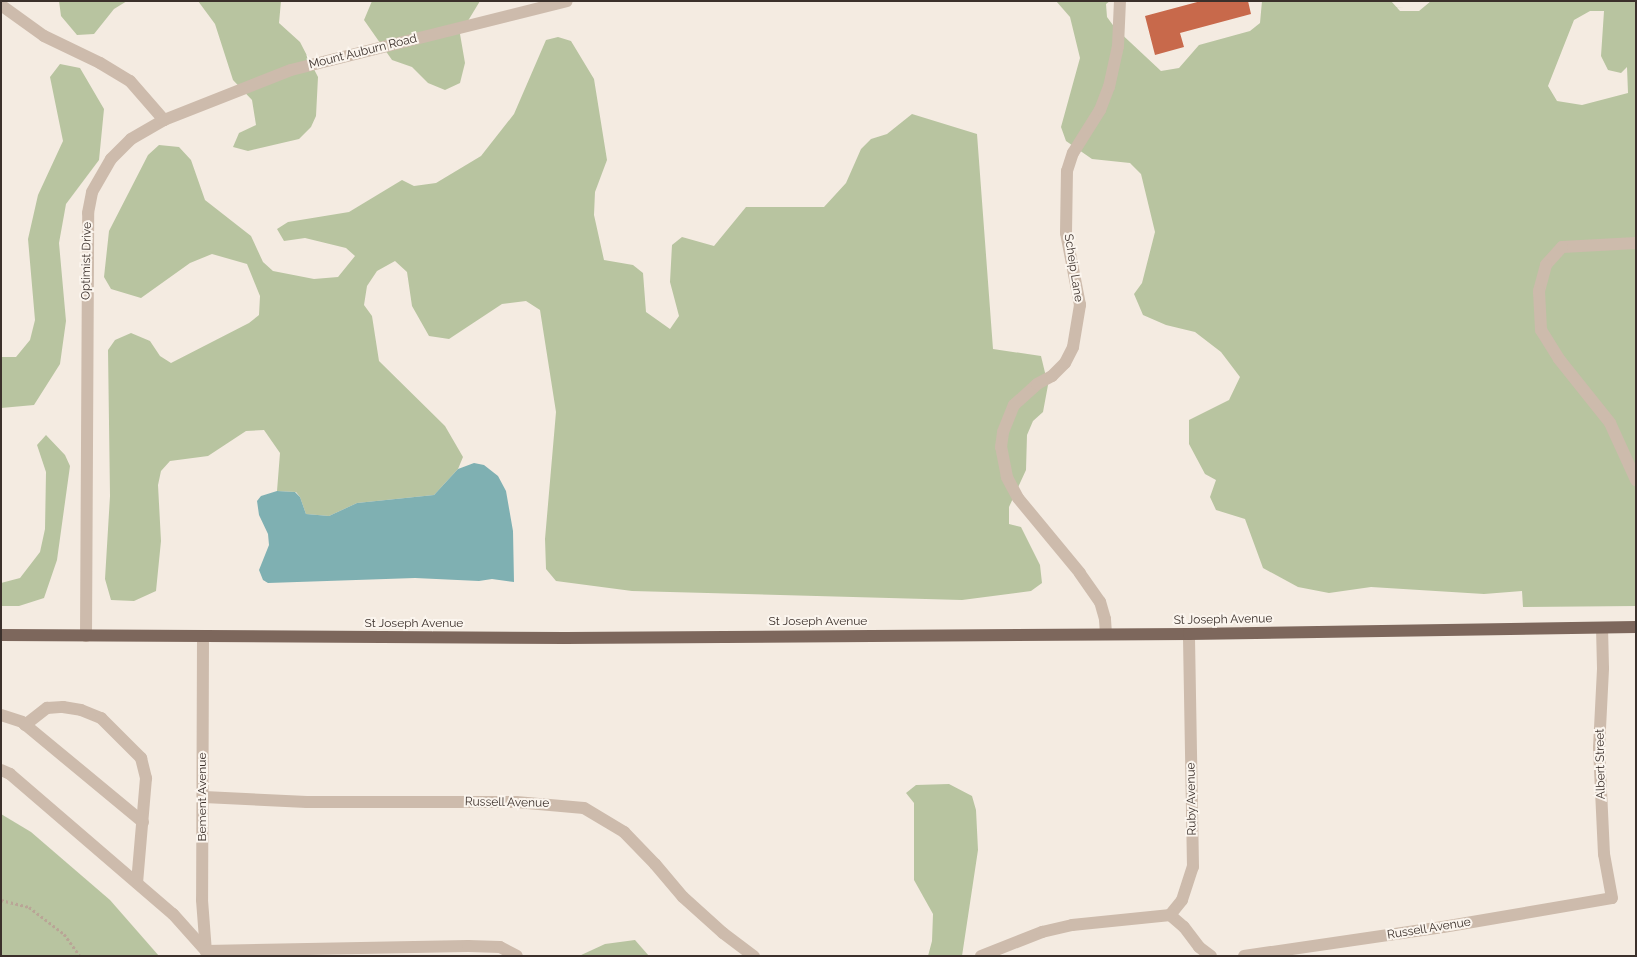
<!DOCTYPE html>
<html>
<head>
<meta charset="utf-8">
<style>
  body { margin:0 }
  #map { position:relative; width:1637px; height:957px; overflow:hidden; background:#f4ebe1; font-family:Raleway,sans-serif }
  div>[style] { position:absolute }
  .green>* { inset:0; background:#b8c4a0 }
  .water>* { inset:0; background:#7fb0b2 }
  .building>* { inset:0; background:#c8694b }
  .path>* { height:3px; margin-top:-1.5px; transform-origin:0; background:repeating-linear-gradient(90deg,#b9a596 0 2.5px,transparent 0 5px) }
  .minor>* { height:12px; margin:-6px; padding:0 6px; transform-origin:6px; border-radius:6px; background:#cdbbac }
  .major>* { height:12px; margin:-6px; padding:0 6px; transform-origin:6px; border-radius:6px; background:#7d675c }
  span { translate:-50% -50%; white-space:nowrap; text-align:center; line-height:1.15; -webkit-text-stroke:4px #fbf5ee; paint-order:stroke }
  .street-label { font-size:12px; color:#3b302b }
  .frame { position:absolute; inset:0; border:2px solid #3b302b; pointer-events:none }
</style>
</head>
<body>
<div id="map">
  <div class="green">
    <div style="clip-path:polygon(59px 1px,127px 1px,114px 9px,94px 34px,77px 35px,61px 16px)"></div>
    <div style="clip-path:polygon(198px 1px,281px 1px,279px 23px,300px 42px,318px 77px,316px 116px,311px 127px,299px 139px,248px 151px,233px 147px,239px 133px,256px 125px,252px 100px,233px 80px,215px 24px)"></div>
    <div style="clip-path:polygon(372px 1px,480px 1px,460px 34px,465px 63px,460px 83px,445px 90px,428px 83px,412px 67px,392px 60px,364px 20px)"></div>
    <div style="clip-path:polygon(evenodd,1056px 1px,1110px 1px,1106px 4px,1107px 17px,1115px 28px,1161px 71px,1179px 68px,1199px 45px,1250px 31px,1260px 23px,1262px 1px,1391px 1px,1400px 11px,1419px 11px,1431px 1px,1636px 1px,1636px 606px,1523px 607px,1522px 591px,1484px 594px,1371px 587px,1329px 593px,1298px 587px,1263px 568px,1245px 519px,1216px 510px,1210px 497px,1216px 480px,1205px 474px,1189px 444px,1189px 420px,1229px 400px,1240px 377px,1221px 352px,1195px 332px,1166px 325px,1143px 315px,1134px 294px,1142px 283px,1155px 232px,1141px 174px,1130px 163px,1092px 159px,1066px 141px,1061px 127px,1080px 58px,1070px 17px,1056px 1px,1590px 11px,1604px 11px,1601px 56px,1608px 70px,1621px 73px,1627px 67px,1628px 93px,1582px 105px,1557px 101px,1548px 86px,1574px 20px,1590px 11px)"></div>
    <div style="clip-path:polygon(558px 37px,571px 41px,594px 79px,607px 160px,595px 192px,594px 215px,604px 260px,633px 265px,643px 273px,646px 312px,670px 329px,679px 316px,670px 282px,672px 245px,682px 237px,714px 246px,746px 207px,824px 207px,846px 183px,861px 149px,871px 139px,887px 134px,912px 114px,977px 134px,993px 349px,1041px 356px,1048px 385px,1043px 412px,1033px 421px,1027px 435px,1026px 470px,1009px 507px,1009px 524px,1021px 527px,1040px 565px,1042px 583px,1031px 591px,962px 600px,632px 591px,556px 581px,546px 569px,545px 539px,556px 412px,540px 310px,526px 301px,502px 304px,449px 339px,429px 336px,412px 306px,407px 272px,395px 261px,377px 271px,367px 286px,364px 305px,372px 316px,379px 361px,445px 426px,463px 457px,458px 469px,434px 495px,357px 503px,329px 516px,306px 514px,300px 497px,296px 492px,277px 491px,280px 453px,264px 430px,246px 431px,208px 456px,170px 461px,161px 471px,158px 485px,161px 541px,156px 591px,134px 601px,111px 600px,105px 579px,110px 496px,108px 350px,115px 340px,131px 333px,150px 341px,160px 356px,171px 363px,249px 323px,259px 315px,260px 296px,247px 264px,212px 254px,190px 263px,141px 298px,111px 289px,104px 277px,109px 231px,148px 155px,159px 145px,179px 147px,191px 160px,205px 200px,251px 236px,263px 262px,273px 271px,314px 279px,338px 277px,355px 256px,346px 248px,305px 238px,284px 241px,277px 229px,288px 222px,349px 212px,402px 180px,414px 186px,436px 183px,481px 156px,514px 114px,546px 40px)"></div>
    <div style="clip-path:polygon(60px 64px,80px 68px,104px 109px,99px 160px,66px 204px,59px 243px,66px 321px,60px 364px,34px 405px,1px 408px,1px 357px,16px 357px,30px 340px,35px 320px,28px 239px,38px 195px,63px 141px,50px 77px)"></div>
    <div style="clip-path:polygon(46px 435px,65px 455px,70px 466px,57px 560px,44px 598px,19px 606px,1px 606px,1px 583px,20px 578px,40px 552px,45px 529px,46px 472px,37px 445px)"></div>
    <div style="clip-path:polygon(949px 784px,972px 796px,976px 810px,978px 850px,962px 956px,928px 956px,932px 941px,933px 914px,914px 880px,914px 803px,906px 793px,916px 785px)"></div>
    <div style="clip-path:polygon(1px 814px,31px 832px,110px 900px,159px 956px,1px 956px)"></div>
    <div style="clip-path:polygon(635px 940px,649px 956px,579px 956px,605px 944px)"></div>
  </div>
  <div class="water">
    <div style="clip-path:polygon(474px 463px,484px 465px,498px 476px,506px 491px,513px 531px,514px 582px,492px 579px,479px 581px,415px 578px,268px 583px,263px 580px,259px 570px,269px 545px,268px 534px,259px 515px,257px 501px,261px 496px,277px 491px,295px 492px,300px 497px,306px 514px,329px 516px,357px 503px,434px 495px,458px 469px)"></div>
  </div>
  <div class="building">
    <div style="clip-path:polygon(1201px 1px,1248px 1px,1251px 14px,1180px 33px,1184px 47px,1155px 55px,1145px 16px)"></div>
  </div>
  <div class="path">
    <div style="left:1px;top:900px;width:29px;rotate:14deg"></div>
    <div style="left:29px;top:907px;width:44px;rotate:37.6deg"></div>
    <div style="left:64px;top:934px;width:27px;rotate:54deg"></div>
  </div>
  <div class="minor">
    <div style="left:1px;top:5px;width:53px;rotate:35.8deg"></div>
    <div style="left:44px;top:36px;width:62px;rotate:25.7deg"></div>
    <div style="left:100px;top:63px;width:35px;rotate:31deg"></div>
    <div style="left:130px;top:81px;width:52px;rotate:48.9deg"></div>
    <div style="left:1636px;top:243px;width:74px;rotate:176.9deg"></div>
    <div style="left:1562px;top:247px;width:24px;rotate:132deg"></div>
    <div style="left:1546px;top:265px;width:27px;rotate:105deg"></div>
    <div style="left:1539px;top:291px;width:39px;rotate:87deg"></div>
    <div style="left:1541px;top:330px;width:34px;rotate:58deg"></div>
    <div style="left:1559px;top:359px;width:82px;rotate:51.4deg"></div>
    <div style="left:1610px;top:423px;width:63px;rotate:65.5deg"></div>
    <div style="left:1106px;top:634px;width:15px;rotate:-94deg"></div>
    <div style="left:1105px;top:619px;width:18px;rotate:-106deg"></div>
    <div style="left:1100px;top:602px;width:35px;rotate:-125deg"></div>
    <div style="left:1080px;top:573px;width:97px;rotate:-129.6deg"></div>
    <div style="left:1018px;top:498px;width:24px;rotate:-118deg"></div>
    <div style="left:1007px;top:477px;width:31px;rotate:-101deg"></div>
    <div style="left:1001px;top:447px;width:15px;rotate:-82deg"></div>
    <div style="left:1003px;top:432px;width:29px;rotate:-68deg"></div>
    <div style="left:1014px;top:405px;width:31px;rotate:-42deg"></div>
    <div style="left:1037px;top:384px;width:17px;rotate:-28deg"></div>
    <div style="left:1052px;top:376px;width:18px;rotate:-45deg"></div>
    <div style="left:1065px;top:363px;width:18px;rotate:-63deg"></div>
    <div style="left:1073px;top:347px;width:43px;rotate:-80.5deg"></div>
    <div style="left:1080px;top:305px;width:73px;rotate:-101deg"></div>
    <div style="left:1066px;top:233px;width:62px;rotate:-89.1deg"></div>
    <div style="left:1067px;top:171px;width:19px;rotate:-72deg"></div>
    <div style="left:1073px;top:153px;width:51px;rotate:-57.9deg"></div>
    <div style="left:1100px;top:110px;width:25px;rotate:-69deg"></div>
    <div style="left:1109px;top:87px;width:42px;rotate:-77.6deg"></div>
    <div style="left:1118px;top:46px;width:45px;rotate:-87.5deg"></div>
    <div style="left:86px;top:636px;width:423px;rotate:-89.7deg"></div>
    <div style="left:88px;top:213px;width:21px;rotate:-79deg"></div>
    <div style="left:92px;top:192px;width:38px;rotate:-60deg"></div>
    <div style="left:111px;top:159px;width:28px;rotate:-45deg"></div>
    <div style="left:131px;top:139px;width:38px;rotate:-30deg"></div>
    <div style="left:164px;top:120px;width:136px;rotate:-21.5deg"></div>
    <div style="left:291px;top:70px;width:284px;rotate:-14deg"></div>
    <div style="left:203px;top:638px;width:262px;rotate:90.2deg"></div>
    <div style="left:202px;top:900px;width:52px;rotate:85.6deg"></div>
    <div style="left:1px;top:715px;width:22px;rotate:18deg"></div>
    <div style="left:22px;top:722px;width:157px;rotate:39.6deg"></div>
    <div style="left:25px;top:725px;width:28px;rotate:-38deg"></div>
    <div style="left:47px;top:708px;width:16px;rotate:-4deg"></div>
    <div style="left:63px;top:707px;width:18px;rotate:9deg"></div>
    <div style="left:81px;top:710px;width:22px;rotate:22deg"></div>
    <div style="left:101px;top:718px;width:57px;rotate:45deg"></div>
    <div style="left:141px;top:758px;width:21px;rotate:76deg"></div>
    <div style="left:146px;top:778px;width:105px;rotate:94.9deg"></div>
    <div style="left:1px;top:770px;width:10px;rotate:24deg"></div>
    <div style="left:10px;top:774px;width:215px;rotate:40.7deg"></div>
    <div style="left:173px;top:914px;width:50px;rotate:48.3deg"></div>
    <div style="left:206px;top:951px;width:262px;rotate:-1.1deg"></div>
    <div style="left:468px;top:946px;width:32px;rotate:2deg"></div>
    <div style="left:500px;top:947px;width:19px;rotate:28deg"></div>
    <div style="left:204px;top:797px;width:103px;rotate:2.8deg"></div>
    <div style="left:307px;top:802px;width:209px"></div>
    <div style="left:516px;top:802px;width:68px;rotate:5deg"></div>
    <div style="left:584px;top:808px;width:47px;rotate:31deg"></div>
    <div style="left:624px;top:832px;width:45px;rotate:45.9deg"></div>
    <div style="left:655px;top:864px;width:43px;rotate:49.7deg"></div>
    <div style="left:683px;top:897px;width:54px;rotate:42deg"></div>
    <div style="left:723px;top:933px;width:39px;rotate:37deg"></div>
    <div style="left:1170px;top:915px;width:19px;rotate:-51deg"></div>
    <div style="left:1182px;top:900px;width:35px;rotate:-72deg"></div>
    <div style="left:1193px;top:867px;width:233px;rotate:-91deg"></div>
    <div style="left:1170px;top:915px;width:18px;rotate:41deg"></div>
    <div style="left:1184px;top:927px;width:25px;rotate:53deg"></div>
    <div style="left:1199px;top:947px;width:15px;rotate:37deg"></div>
    <div style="left:981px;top:956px;width:66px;rotate:-21.5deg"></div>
    <div style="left:1042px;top:932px;width:31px;rotate:-13deg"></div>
    <div style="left:1072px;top:925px;width:99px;rotate:-5.8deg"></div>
    <div style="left:1244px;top:956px;width:201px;rotate:-8.3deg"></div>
    <div style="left:1443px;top:927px;width:171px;rotate:-9.7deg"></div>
    <div style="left:1612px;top:898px;width:45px;rotate:-100.3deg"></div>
    <div style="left:1604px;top:854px;width:106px;rotate:-92.7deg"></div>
    <div style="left:1599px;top:748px;width:80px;rotate:-87.1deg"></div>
    <div style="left:1603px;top:668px;width:40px;rotate:-91.4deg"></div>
  </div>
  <div class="major">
    <div style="left:1px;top:635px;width:564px;rotate:0.3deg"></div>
    <div style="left:565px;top:638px;width:624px;rotate:-0.37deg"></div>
    <div style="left:1189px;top:634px;width:447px;rotate:-0.9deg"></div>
  </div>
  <div class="street-label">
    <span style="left:363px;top:52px;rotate:-14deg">Mount Auburn Road</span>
    <span style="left:87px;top:261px;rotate:-89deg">Optimist Drive</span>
    <span style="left:1073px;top:268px;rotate:81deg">Scheip Lane</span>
    <span style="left:1223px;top:620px;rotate:-1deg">St Joseph Avenue</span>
    <span style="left:818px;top:622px">St Joseph Avenue</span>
    <span style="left:414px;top:624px">St Joseph Avenue</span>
    <span style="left:1601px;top:764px;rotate:-91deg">Albert Street</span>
    <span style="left:203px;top:797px;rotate:-90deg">Bement Avenue</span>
    <span style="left:1192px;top:799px;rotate:-91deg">Ruby Avenue</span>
    <span style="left:507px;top:803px;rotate:1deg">Russell Avenue</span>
    <span style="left:1429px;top:929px;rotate:-9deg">Russell Avenue</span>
  </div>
  <div class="frame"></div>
</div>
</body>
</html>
